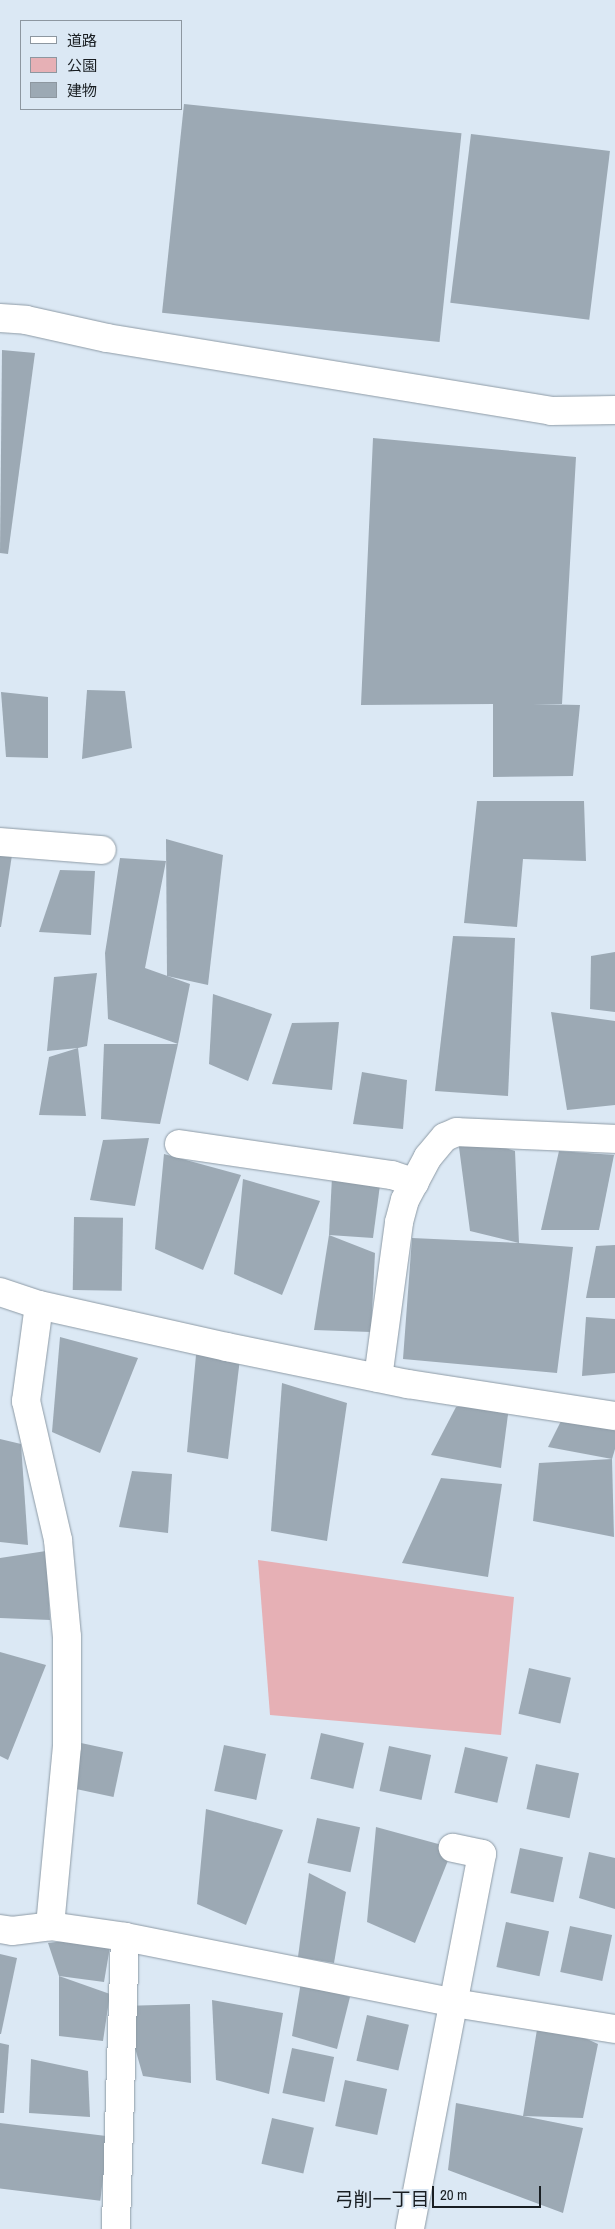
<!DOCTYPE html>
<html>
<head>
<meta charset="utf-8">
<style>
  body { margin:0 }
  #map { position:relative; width:615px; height:2229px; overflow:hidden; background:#dbe8f4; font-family:"Archivo Narrow","Noto Sans JP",sans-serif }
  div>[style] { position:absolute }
  .green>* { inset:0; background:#e6b0b5 }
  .building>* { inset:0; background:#9ca9b4; transform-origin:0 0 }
  .roads { filter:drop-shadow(0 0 1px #8e9ba6) drop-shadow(0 0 1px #8e9ba6) }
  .minor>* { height:28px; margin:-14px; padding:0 14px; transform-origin:14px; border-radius:14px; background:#fff }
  span { translate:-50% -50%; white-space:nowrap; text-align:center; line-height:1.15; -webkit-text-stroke:4px #dbe8f4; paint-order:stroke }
  .neighbourhood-label { font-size:19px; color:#191e22 }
  .legend { position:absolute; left:20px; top:20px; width:162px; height:90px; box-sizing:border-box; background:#dbe8f4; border:1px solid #8d97a0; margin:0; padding:6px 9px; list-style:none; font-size:15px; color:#191e22 }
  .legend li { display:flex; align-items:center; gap:10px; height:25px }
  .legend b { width:25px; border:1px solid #8d97a0 }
  .scale { position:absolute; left:432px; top:2186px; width:109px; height:22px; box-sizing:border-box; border:2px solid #191e22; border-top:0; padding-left:6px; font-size:15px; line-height:18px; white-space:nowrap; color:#191e22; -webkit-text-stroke:4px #dbe8f4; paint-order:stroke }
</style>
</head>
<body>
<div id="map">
  <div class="green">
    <div style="clip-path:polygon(258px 1560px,514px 1597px,501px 1735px,270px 1715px)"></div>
  </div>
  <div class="building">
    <div style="left:184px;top:104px;width:279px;height:210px;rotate:6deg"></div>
    <div style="left:471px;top:134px;width:140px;height:170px;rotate:7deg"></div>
    <div style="clip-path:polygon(2px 350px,35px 353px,8px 554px,0 553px)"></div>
    <div style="clip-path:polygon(373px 438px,576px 457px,562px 704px,533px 704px,580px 705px,573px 776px,493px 777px,493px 704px,361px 705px)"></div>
    <div style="clip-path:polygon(87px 690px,125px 691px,132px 748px,82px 759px)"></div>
    <div style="clip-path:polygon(1px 692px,48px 697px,48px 758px,6px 757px)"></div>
    <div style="clip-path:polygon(477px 801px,584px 801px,586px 861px,523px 859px,517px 927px,464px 923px)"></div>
    <div style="clip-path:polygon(166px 839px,223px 855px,208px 985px,167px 976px)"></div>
    <div style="clip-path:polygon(0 853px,12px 855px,1px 927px,0 927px)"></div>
    <div style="clip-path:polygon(120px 858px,166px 861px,145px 968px,190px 984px,178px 1044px,108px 1019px,105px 953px)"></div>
    <div style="clip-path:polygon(60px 870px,95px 871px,91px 935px,39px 932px)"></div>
    <div style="clip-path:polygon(453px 936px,515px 938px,508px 1096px,435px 1091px)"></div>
    <div style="clip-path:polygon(615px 952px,615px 1012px,590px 1009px,591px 956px)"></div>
    <div style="clip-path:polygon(97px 973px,87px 1046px,78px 1048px,86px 1116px,39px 1115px,49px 1057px,78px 1048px,47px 1051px,54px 977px)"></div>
    <div style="clip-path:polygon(213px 994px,272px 1014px,248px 1081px,209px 1064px)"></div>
    <div style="clip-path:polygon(551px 1012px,615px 1021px,615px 1105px,567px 1110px)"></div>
    <div style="clip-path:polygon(339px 1022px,332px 1090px,272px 1084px,292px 1023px)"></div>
    <div style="clip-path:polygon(104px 1044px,178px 1044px,160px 1124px,101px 1119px)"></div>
    <div style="clip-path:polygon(362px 1072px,407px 1080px,403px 1129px,353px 1124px)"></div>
    <div style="clip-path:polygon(457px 1132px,515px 1151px,519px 1243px,573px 1247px,557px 1373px,403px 1359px,412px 1238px,519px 1243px,470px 1231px)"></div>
    <div style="clip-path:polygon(149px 1138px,135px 1206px,90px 1200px,103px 1140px)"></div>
    <div style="clip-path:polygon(559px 1151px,614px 1155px,599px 1230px,541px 1230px)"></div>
    <div style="clip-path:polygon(164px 1154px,241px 1175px,203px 1270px,155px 1249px)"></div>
    <div style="clip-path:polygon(332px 1177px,380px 1185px,373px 1238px,329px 1235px)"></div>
    <div style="clip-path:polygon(243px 1179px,320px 1201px,282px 1295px,234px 1274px)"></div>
    <div style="left:74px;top:1217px;width:49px;height:73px;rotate:1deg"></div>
    <div style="clip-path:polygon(329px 1235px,375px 1253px,371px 1332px,314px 1330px)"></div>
    <div style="clip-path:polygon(615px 1245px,615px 1298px,586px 1298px,596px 1246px)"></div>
    <div style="clip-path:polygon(586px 1317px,615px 1319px,615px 1373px,582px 1376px)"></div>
    <div style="clip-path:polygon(60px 1337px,138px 1358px,100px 1453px,52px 1432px)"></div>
    <div style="clip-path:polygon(241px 1350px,228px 1459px,187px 1452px,196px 1355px)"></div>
    <div style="clip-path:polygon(282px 1383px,347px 1403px,327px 1541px,271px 1531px)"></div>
    <div style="clip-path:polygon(510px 1399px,501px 1468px,431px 1455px,456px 1407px)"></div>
    <div style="clip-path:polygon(567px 1409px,615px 1416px,615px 1449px,612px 1459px,548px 1447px)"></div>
    <div style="clip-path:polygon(0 1439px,21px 1444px,28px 1545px,0 1542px)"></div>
    <div style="clip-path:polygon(612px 1459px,614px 1537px,533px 1521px,539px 1463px)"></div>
    <div style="clip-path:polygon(132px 1471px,172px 1474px,168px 1533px,119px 1527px)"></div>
    <div style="clip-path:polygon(441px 1478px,502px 1484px,488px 1577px,402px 1563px)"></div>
    <div style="clip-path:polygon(46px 1551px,50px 1620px,0 1618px,0 1558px)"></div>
    <div style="clip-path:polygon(0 1652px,46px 1665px,8px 1760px,0 1756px)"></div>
    <div style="left:529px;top:1668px;width:43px;height:47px;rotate:13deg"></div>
    <div style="left:321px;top:1733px;width:44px;height:47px;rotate:13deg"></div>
    <div style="left:81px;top:1743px;width:43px;height:46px;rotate:12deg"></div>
    <div style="left:224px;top:1745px;width:43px;height:47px;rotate:12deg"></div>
    <div style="left:389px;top:1746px;width:43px;height:46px;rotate:12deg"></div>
    <div style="left:465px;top:1747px;width:44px;height:47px;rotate:13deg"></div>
    <div style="left:536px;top:1764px;width:44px;height:46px;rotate:12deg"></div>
    <div style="clip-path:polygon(206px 1809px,283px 1830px,246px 1925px,197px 1904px)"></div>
    <div style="left:317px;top:1818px;width:44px;height:46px;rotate:12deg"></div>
    <div style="clip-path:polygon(376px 1827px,453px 1848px,415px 1943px,367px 1922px)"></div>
    <div style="left:520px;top:1848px;width:44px;height:46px;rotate:12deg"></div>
    <div style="clip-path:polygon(589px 1852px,615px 1858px,615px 1909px,579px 1898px)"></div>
    <div style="clip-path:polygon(309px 1873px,346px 1892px,334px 1963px,298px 1957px)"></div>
    <div style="left:506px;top:1922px;width:44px;height:46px;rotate:12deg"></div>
    <div style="left:570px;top:1926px;width:43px;height:47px;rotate:12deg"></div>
    <div style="clip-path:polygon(112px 1935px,104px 1982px,59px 1976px,48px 1943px)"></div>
    <div style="clip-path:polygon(0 1954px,17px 1958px,1px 2034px,0 2034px)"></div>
    <div style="clip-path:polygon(59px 1976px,110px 1994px,103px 2041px,59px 2036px)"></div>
    <div style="clip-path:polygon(301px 1982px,350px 1997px,337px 2049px,292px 2036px)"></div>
    <div style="clip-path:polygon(212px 2000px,283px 2013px,269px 2094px,216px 2080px)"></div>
    <div style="clip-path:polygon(190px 2004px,191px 2083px,143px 2076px,123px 2006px)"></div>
    <div style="left:367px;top:2015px;width:43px;height:47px;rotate:13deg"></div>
    <div style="clip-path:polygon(539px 2017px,598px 2044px,583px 2118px,523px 2116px,583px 2128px,563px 2213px,448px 2170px,456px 2103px,523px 2116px)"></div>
    <div style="clip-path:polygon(0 2043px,9px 2045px,4px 2113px,0 2113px)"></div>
    <div style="left:292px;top:2048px;width:43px;height:46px;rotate:12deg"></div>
    <div style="clip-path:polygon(31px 2059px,88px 2071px,90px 2117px,29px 2113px)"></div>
    <div style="left:345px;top:2080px;width:43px;height:47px;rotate:12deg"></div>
    <div style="left:272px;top:2118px;width:43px;height:47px;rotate:13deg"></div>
    <div style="left:0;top:2123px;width:109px;height:65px;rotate:7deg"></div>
  </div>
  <div class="roads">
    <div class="minor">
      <div style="left:0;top:318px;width:26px;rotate:4deg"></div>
      <div style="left:26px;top:320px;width:83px;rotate:12.5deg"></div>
      <div style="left:107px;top:338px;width:450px;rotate:9.3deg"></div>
      <div style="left:551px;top:411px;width:64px;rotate:-0.9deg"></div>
      <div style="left:0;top:842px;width:102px;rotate:4.5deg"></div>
      <div style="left:179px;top:1144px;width:215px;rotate:8.3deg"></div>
      <div style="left:392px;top:1175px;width:24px;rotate:19deg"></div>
      <div style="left:0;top:1292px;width:41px;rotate:18.4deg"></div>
      <div style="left:39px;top:1305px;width:193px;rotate:12.6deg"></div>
      <div style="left:227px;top:1347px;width:185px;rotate:11.6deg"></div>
      <div style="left:408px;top:1384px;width:209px;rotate:8.8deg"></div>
      <div style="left:39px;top:1305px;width:97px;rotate:97.7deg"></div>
      <div style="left:26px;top:1401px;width:143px;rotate:77deg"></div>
      <div style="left:58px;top:1540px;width:97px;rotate:84.7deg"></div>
      <div style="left:67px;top:1637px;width:109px;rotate:90deg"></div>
      <div style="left:67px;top:1746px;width:181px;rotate:95.4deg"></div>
      <div style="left:50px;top:1926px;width:76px;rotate:8.3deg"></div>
      <div style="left:125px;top:1937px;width:292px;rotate:91.8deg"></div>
      <div style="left:378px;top:1378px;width:157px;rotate:-82.3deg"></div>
      <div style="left:399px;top:1222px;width:23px;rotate:-75deg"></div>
      <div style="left:405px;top:1200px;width:49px;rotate:-61.9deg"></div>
      <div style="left:428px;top:1157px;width:26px;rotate:-50deg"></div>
      <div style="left:445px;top:1137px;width:13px;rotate:-23deg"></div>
      <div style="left:457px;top:1132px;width:158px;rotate:2.5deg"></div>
      <div style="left:0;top:1929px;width:12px;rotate:9deg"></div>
      <div style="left:12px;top:1931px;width:38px;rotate:-7deg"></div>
      <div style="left:125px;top:1937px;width:336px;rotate:11.3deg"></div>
      <div style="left:454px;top:2003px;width:163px;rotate:9.2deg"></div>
      <div style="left:410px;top:2228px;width:381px;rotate:-79.1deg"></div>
      <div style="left:482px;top:1854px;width:30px;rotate:-168deg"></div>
    </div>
  </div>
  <div class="neighbourhood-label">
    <span style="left:382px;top:2200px">弓削一丁目</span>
  </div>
  <ul class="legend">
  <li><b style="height:6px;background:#fff"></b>道路</li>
  <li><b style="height:14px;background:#e6b0b5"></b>公園</li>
  <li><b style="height:14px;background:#9ca9b4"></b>建物</li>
  </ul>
  <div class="scale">20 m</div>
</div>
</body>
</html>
